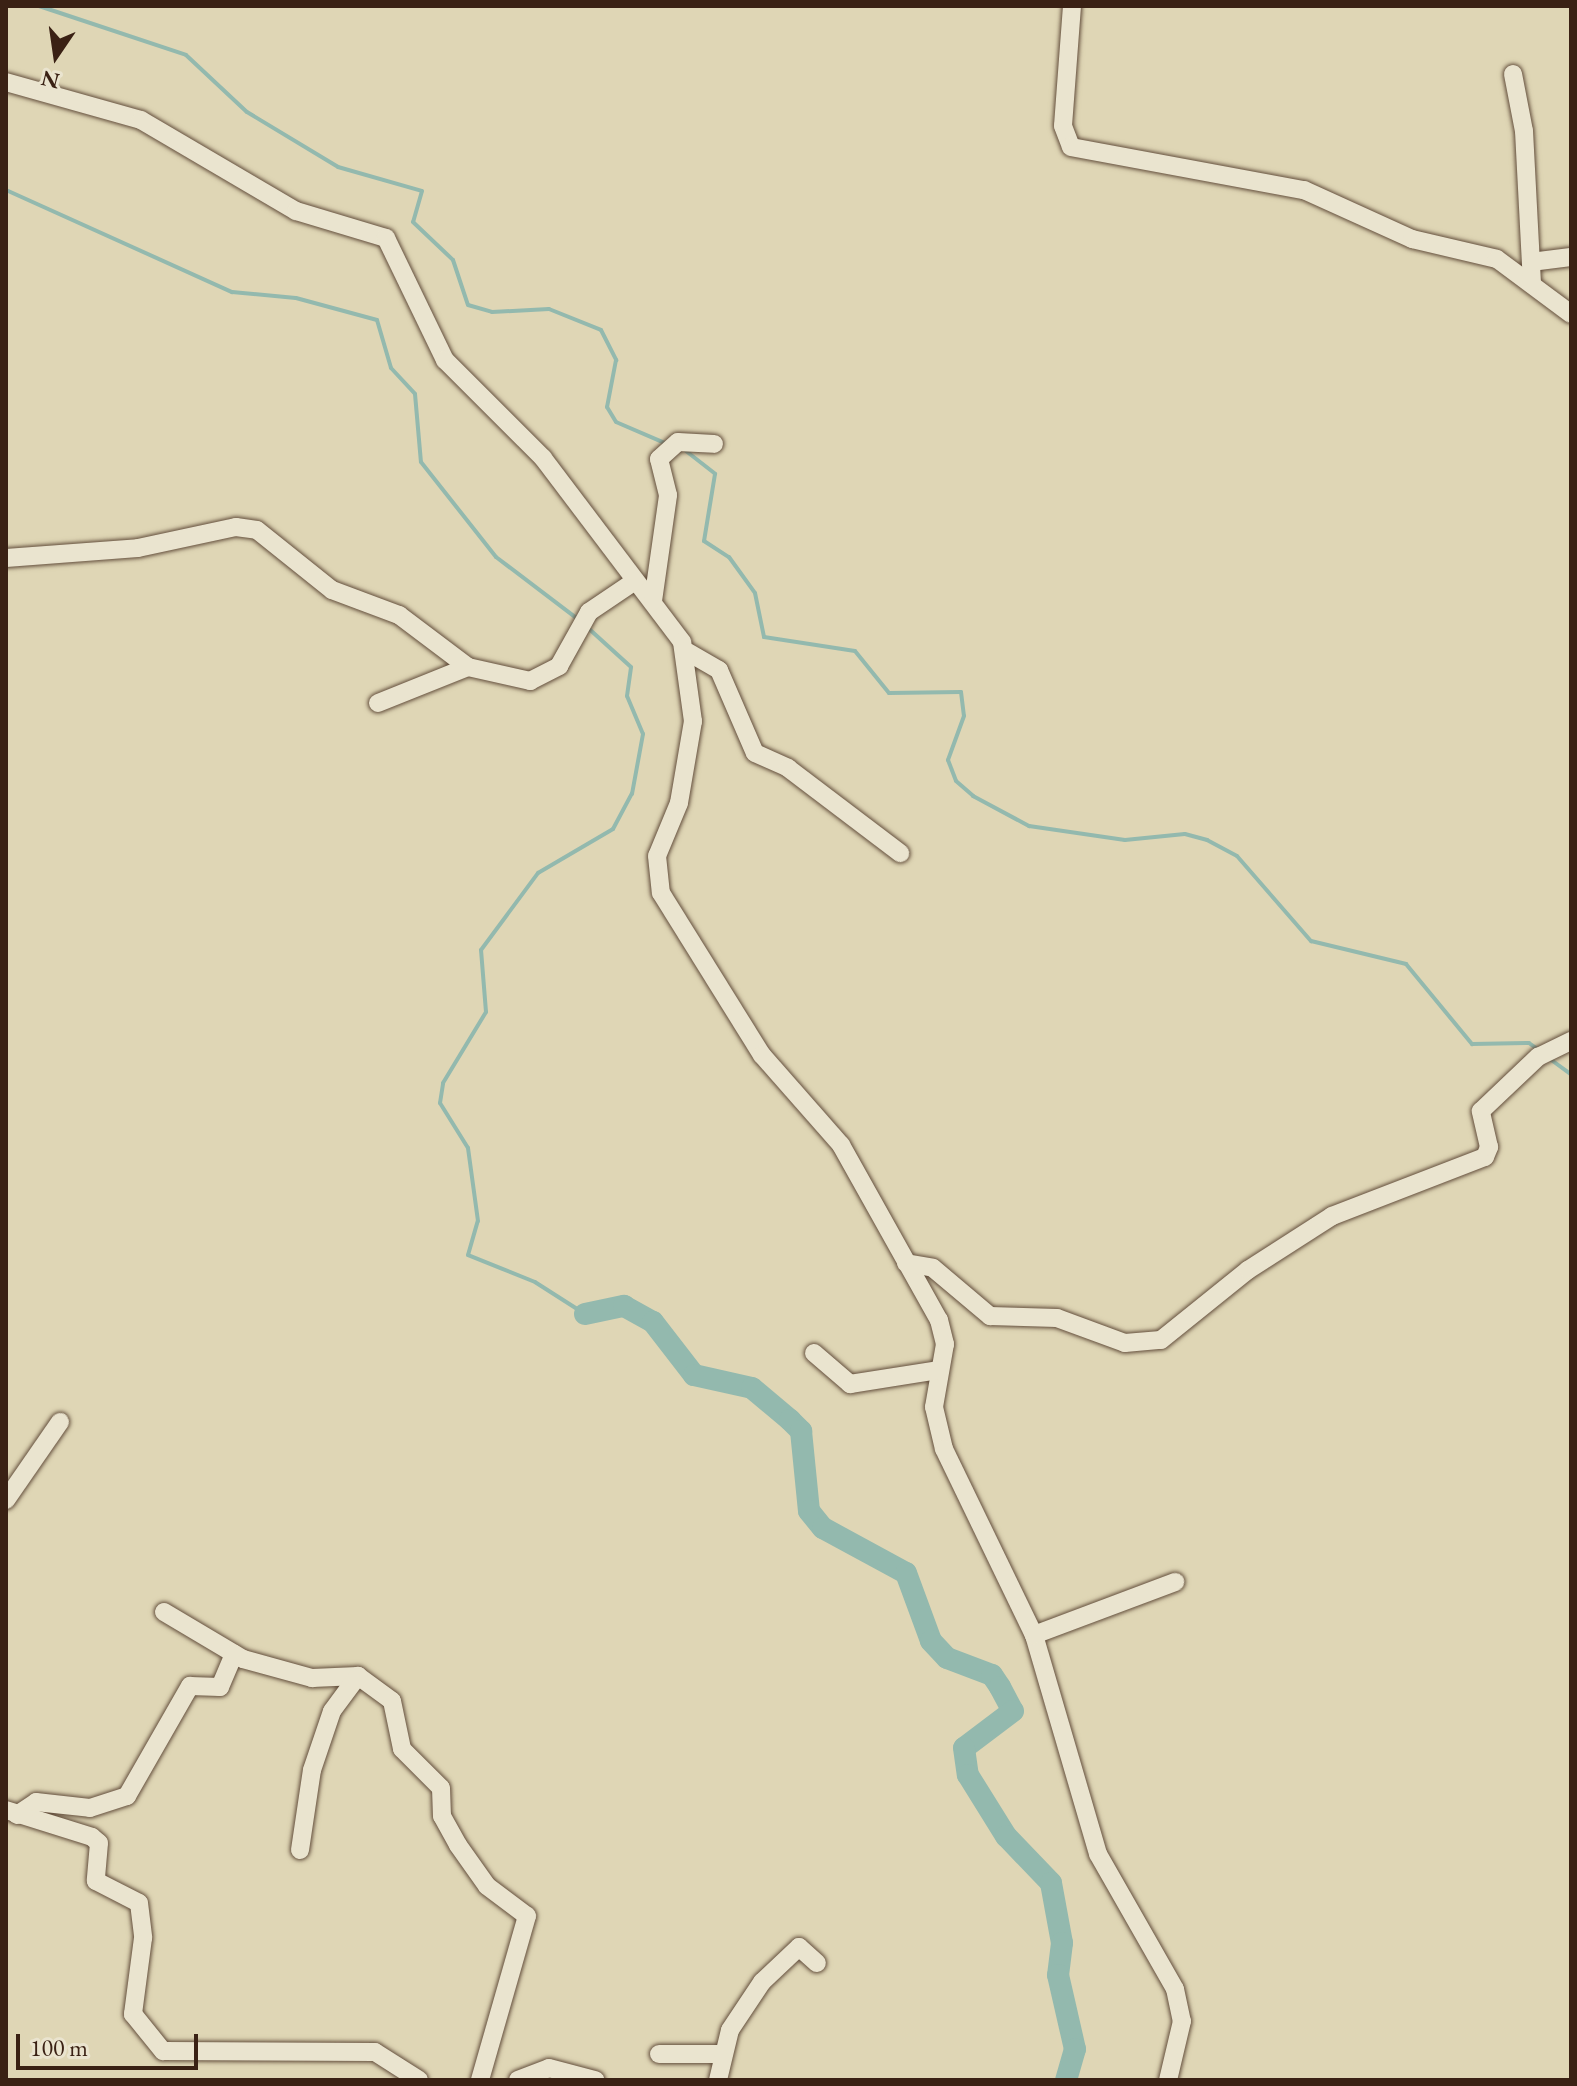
<!DOCTYPE html>
<html>
<head>
<meta charset="utf-8">
<style>
  body { margin:0 }
  #map { position:relative; width:1577px; height:2086px; overflow:hidden; background:#dfd6b5; font-family:"EB Garamond",serif }
  div>[style] { position:absolute }
  .stream>* { height:4px; margin:-2px; padding:0 2px; transform-origin:2px; border-radius:2px; background:#93b9ae }
  .river>* { height:22px; margin:-11px; padding:0 11px; transform-origin:11px; border-radius:11px; background:#93b9ae }
  .roads { filter:drop-shadow(0 0 2px #634e3c) drop-shadow(0 0 2px #634e3c) }
  .minor>* { height:18px; margin:-9px; padding:0 9px; transform-origin:9px; border-radius:9px; background:#eae4cf }
  span { translate:-50% -50%; white-space:nowrap; text-align:center; line-height:1.15; -webkit-text-stroke:8px #eae4cf; paint-order:stroke }
  .frame { position:absolute; inset:0; border:8px solid #3a2114; pointer-events:none }
  .north { position:absolute; left:16px; top:16px; width:80px; height:80px; -webkit-text-stroke:6px #eae4cf; paint-order:stroke; rotate:193deg; font-size:22px; font-weight:700; line-height:32px; text-align:center; color:#3a2114 }
  .north::after { content:''; display:block; margin:auto; width:28px; height:36px; background:#3a2114; clip-path:polygon(50% 0,100% 100%,50% 72%,0 100%) }
  .scale { position:absolute; left:16px; top:2034px; width:182px; height:36px; box-sizing:border-box; border:4px solid #3a2114; border-top:0; padding-left:10px; font-size:24px; line-height:28px; white-space:nowrap; color:#3a2114; -webkit-text-stroke:6px #eae4cf; paint-order:stroke }
</style>
</head>
<body>
<div id="map">
  <div class="stream">
    <div style="left:39px;top:6px;width:155px;rotate:18.4deg"></div>
    <div style="left:186px;top:55px;width:83px;rotate:43.1deg"></div>
    <div style="left:247px;top:112px;width:106px;rotate:31.1deg"></div>
    <div style="left:338px;top:167px;width:87px;rotate:15.9deg"></div>
    <div style="left:422px;top:191px;width:32px;rotate:106deg"></div>
    <div style="left:413px;top:222px;width:55px;rotate:43.5deg"></div>
    <div style="left:453px;top:260px;width:47px;rotate:71.6deg"></div>
    <div style="left:468px;top:305px;width:25px;rotate:16deg"></div>
    <div style="left:492px;top:312px;width:57px;rotate:-3deg"></div>
    <div style="left:549px;top:309px;width:56px;rotate:22deg"></div>
    <div style="left:601px;top:330px;width:34px;rotate:63deg"></div>
    <div style="left:616px;top:360px;width:48px;rotate:100.8deg"></div>
    <div style="left:607px;top:407px;width:17px;rotate:59deg"></div>
    <div style="left:616px;top:422px;width:56px;rotate:23.3deg"></div>
    <div style="left:6px;top:190px;width:248px;rotate:24.3deg"></div>
    <div style="left:232px;top:292px;width:64px;rotate:5.4deg"></div>
    <div style="left:296px;top:298px;width:84px;rotate:15.2deg"></div>
    <div style="left:377px;top:320px;width:50px;rotate:73.7deg"></div>
    <div style="left:391px;top:368px;width:35px;rotate:47deg"></div>
    <div style="left:415px;top:394px;width:68px;rotate:85deg"></div>
    <div style="left:421px;top:462px;width:121px;rotate:51.7deg"></div>
    <div style="left:496px;top:557px;width:104px;rotate:37.2deg"></div>
    <div style="left:686px;top:451px;width:37px;rotate:38deg"></div>
    <div style="left:715px;top:474px;width:68px;rotate:99.3deg"></div>
    <div style="left:704px;top:541px;width:30px;rotate:33deg"></div>
    <div style="left:729px;top:557px;width:44px;rotate:54.2deg"></div>
    <div style="left:755px;top:593px;width:45px;rotate:78.4deg"></div>
    <div style="left:764px;top:637px;width:92px;rotate:8.7deg"></div>
    <div style="left:855px;top:651px;width:54px;rotate:51deg"></div>
    <div style="left:889px;top:693px;width:72px;rotate:-0.8deg"></div>
    <div style="left:961px;top:692px;width:24px;rotate:83deg"></div>
    <div style="left:964px;top:716px;width:47px;rotate:110deg"></div>
    <div style="left:948px;top:760px;width:22px;rotate:69deg"></div>
    <div style="left:956px;top:781px;width:23px;rotate:41deg"></div>
    <div style="left:973px;top:796px;width:64px;rotate:28.2deg"></div>
    <div style="left:1029px;top:826px;width:97px;rotate:8.3deg"></div>
    <div style="left:1125px;top:840px;width:60px;rotate:-5.7deg"></div>
    <div style="left:1185px;top:834px;width:23px;rotate:15deg"></div>
    <div style="left:1207px;top:840px;width:34px;rotate:28deg"></div>
    <div style="left:1237px;top:856px;width:113px;rotate:49deg"></div>
    <div style="left:1311px;top:941px;width:98px;rotate:13.6deg"></div>
    <div style="left:1406px;top:964px;width:104px;rotate:50.5deg"></div>
    <div style="left:1472px;top:1044px;width:57px;rotate:-1deg"></div>
    <div style="left:1529px;top:1043px;width:14px;rotate:36deg"></div>
    <div style="left:1550px;top:1059px;width:26px;rotate:36deg"></div>
    <div style="left:585px;top:1314px;width:59px;rotate:-147.4deg"></div>
    <div style="left:535px;top:1282px;width:72px;rotate:-158.1deg"></div>
    <div style="left:468px;top:1255px;width:35px;rotate:-74deg"></div>
    <div style="left:478px;top:1221px;width:74px;rotate:-97.8deg"></div>
    <div style="left:468px;top:1148px;width:53px;rotate:-121.9deg"></div>
    <div style="left:440px;top:1103px;width:20px;rotate:-81deg"></div>
    <div style="left:443px;top:1083px;width:83px;rotate:-58.8deg"></div>
    <div style="left:486px;top:1012px;width:62px;rotate:-94.6deg"></div>
    <div style="left:481px;top:950px;width:96px;rotate:-53.5deg"></div>
    <div style="left:538px;top:873px;width:87px;rotate:-30.4deg"></div>
    <div style="left:613px;top:829px;width:40px;rotate:-62deg"></div>
    <div style="left:632px;top:794px;width:61px;rotate:-79.6deg"></div>
    <div style="left:643px;top:734px;width:41px;rotate:-112.8deg"></div>
    <div style="left:627px;top:696px;width:29px;rotate:-82deg"></div>
    <div style="left:631px;top:667px;width:61px;rotate:-137.7deg"></div>
  </div>
  <div class="river">
    <div style="left:585px;top:1314px;width:40px;rotate:-12deg"></div>
    <div style="left:624px;top:1306px;width:33px;rotate:29deg"></div>
    <div style="left:653px;top:1322px;width:67px;rotate:52.3deg"></div>
    <div style="left:694px;top:1375px;width:59px;rotate:12.6deg"></div>
    <div style="left:752px;top:1388px;width:50px;rotate:40.1deg"></div>
    <div style="left:790px;top:1420px;width:16px;rotate:45deg"></div>
    <div style="left:801px;top:1431px;width:80px;rotate:84.3deg"></div>
    <div style="left:809px;top:1511px;width:22px;rotate:51deg"></div>
    <div style="left:823px;top:1528px;width:94px;rotate:28.5deg"></div>
    <div style="left:906px;top:1573px;width:72px;rotate:69.8deg"></div>
    <div style="left:931px;top:1641px;width:23px;rotate:47deg"></div>
    <div style="left:947px;top:1658px;width:48px;rotate:20.7deg"></div>
    <div style="left:992px;top:1675px;width:14px;rotate:56deg"></div>
    <div style="left:1000px;top:1687px;width:27px;rotate:62deg"></div>
    <div style="left:1013px;top:1711px;width:61px;rotate:142.9deg"></div>
    <div style="left:964px;top:1748px;width:27px;rotate:82deg"></div>
    <div style="left:968px;top:1775px;width:72px;rotate:58.1deg"></div>
    <div style="left:1006px;top:1836px;width:65px;rotate:46.2deg"></div>
    <div style="left:1051px;top:1883px;width:61px;rotate:79.6deg"></div>
    <div style="left:1062px;top:1943px;width:32px;rotate:97deg"></div>
    <div style="left:1058px;top:1975px;width:76px;rotate:77.1deg"></div>
    <div style="left:1075px;top:2049px;width:32px;rotate:106deg"></div>
  </div>
  <div class="roads">
    <div class="minor">
      <div style="left:1072px;top:6px;width:120px;rotate:94.3deg"></div>
      <div style="left:1063px;top:126px;width:22px;rotate:69deg"></div>
      <div style="left:1071px;top:147px;width:237px;rotate:10.5deg"></div>
      <div style="left:1304px;top:190px;width:119px;rotate:24.4deg"></div>
      <div style="left:1412px;top:239px;width:87px;rotate:13.2deg"></div>
      <div style="left:1497px;top:259px;width:92px;rotate:36.6deg"></div>
      <div style="left:1513px;top:74px;width:58px;rotate:79.1deg"></div>
      <div style="left:1524px;top:131px;width:153px;rotate:87deg"></div>
      <div style="left:6px;top:82px;width:140px;rotate:15.7deg"></div>
      <div style="left:141px;top:120px;width:180px;rotate:30.4deg"></div>
      <div style="left:296px;top:211px;width:94px;rotate:16.7deg"></div>
      <div style="left:386px;top:238px;width:136px;rotate:64.2deg"></div>
      <div style="left:445px;top:360px;width:139px;rotate:45deg"></div>
      <div style="left:543px;top:458px;width:231px;rotate:52.9deg"></div>
      <div style="left:682px;top:642px;width:80px;rotate:82.1deg"></div>
      <div style="left:693px;top:721px;width:83px;rotate:99.7deg"></div>
      <div style="left:679px;top:803px;width:57px;rotate:112.5deg"></div>
      <div style="left:657px;top:856px;width:37px;rotate:84deg"></div>
      <div style="left:661px;top:893px;width:191px;rotate:58.1deg"></div>
      <div style="left:762px;top:1055px;width:120px;rotate:48.7deg"></div>
      <div style="left:841px;top:1145px;width:201px;rotate:60.8deg"></div>
      <div style="left:939px;top:1320px;width:25px;rotate:76deg"></div>
      <div style="left:945px;top:1344px;width:64px;rotate:99.9deg"></div>
      <div style="left:934px;top:1407px;width:43px;rotate:76.6deg"></div>
      <div style="left:944px;top:1449px;width:207px;rotate:64.2deg"></div>
      <div style="left:1034px;top:1635px;width:228px;rotate:73.7deg"></div>
      <div style="left:1098px;top:1854px;width:155px;rotate:60.3deg"></div>
      <div style="left:1175px;top:1989px;width:33px;rotate:78deg"></div>
      <div style="left:1182px;top:2021px;width:61px;rotate:103.3deg"></div>
      <div style="left:1531px;top:262px;width:40px;rotate:-7.1deg"></div>
      <div style="left:6px;top:558px;width:132px;rotate:-4.3deg"></div>
      <div style="left:138px;top:548px;width:100px;rotate:-12.1deg"></div>
      <div style="left:236px;top:527px;width:21px;rotate:8deg"></div>
      <div style="left:257px;top:530px;width:96px;rotate:38.7deg"></div>
      <div style="left:332px;top:590px;width:72px;rotate:20.5deg"></div>
      <div style="left:399px;top:615px;width:86px;rotate:37deg"></div>
      <div style="left:468px;top:667px;width:64px;rotate:12.7deg"></div>
      <div style="left:530px;top:681px;width:33px;rotate:-27deg"></div>
      <div style="left:559px;top:666px;width:62px;rotate:-60.9deg"></div>
      <div style="left:589px;top:612px;width:55px;rotate:-34deg"></div>
      <div style="left:653px;top:601px;width:107px;rotate:-81.9deg"></div>
      <div style="left:668px;top:495px;width:37px;rotate:-104deg"></div>
      <div style="left:659px;top:459px;width:25px;rotate:-42deg"></div>
      <div style="left:678px;top:442px;width:36px;rotate:3deg"></div>
      <div style="left:686px;top:651px;width:38px;rotate:30deg"></div>
      <div style="left:719px;top:670px;width:90px;rotate:66.6deg"></div>
      <div style="left:755px;top:753px;width:36px;rotate:24deg"></div>
      <div style="left:788px;top:768px;width:141px;rotate:37.2deg"></div>
      <div style="left:378px;top:703px;width:97px;rotate:-21.8deg"></div>
      <div style="left:906px;top:1263px;width:27px;rotate:10deg"></div>
      <div style="left:933px;top:1268px;width:75px;rotate:40.1deg"></div>
      <div style="left:990px;top:1316px;width:67px;rotate:1.7deg"></div>
      <div style="left:1057px;top:1318px;width:72px;rotate:20.2deg"></div>
      <div style="left:1125px;top:1343px;width:36px;rotate:-5deg"></div>
      <div style="left:1161px;top:1340px;width:112px;rotate:-38.8deg"></div>
      <div style="left:1248px;top:1270px;width:100px;rotate:-32.7deg"></div>
      <div style="left:1332px;top:1216px;width:164px;rotate:-21.1deg"></div>
      <div style="left:1485px;top:1157px;width:11px;rotate:-68deg"></div>
      <div style="left:1489px;top:1147px;width:37px;rotate:-103deg"></div>
      <div style="left:1481px;top:1111px;width:79px;rotate:-43.5deg"></div>
      <div style="left:1538px;top:1057px;width:37px;rotate:-26deg"></div>
      <div style="left:814px;top:1353px;width:48px;rotate:40.7deg"></div>
      <div style="left:850px;top:1384px;width:89px;rotate:-9deg"></div>
      <div style="left:6px;top:1500px;width:95px;rotate:-55.3deg"></div>
      <div style="left:164px;top:1612px;width:92px;rotate:30.7deg"></div>
      <div style="left:243px;top:1659px;width:72px;rotate:15.4deg"></div>
      <div style="left:312px;top:1678px;width:46px;rotate:-2.5deg"></div>
      <div style="left:358px;top:1676px;width:42px;rotate:36.3deg"></div>
      <div style="left:392px;top:1701px;width:49px;rotate:78.2deg"></div>
      <div style="left:402px;top:1749px;width:55px;rotate:45deg"></div>
      <div style="left:441px;top:1788px;width:28px;rotate:88deg"></div>
      <div style="left:442px;top:1816px;width:33px;rotate:61deg"></div>
      <div style="left:458px;top:1845px;width:50px;rotate:54.7deg"></div>
      <div style="left:487px;top:1886px;width:50px;rotate:36.9deg"></div>
      <div style="left:527px;top:1916px;width:171px;rotate:106deg"></div>
      <div style="left:1034px;top:1635px;width:151px;rotate:-20.6deg"></div>
      <div style="left:6px;top:1810px;width:90px;rotate:17.4deg"></div>
      <div style="left:92px;top:1837px;width:9px;rotate:41deg"></div>
      <div style="left:99px;top:1843px;width:38px;rotate:95deg"></div>
      <div style="left:96px;top:1881px;width:48px;rotate:27.1deg"></div>
      <div style="left:139px;top:1903px;width:35px;rotate:83deg"></div>
      <div style="left:143px;top:1938px;width:77px;rotate:97.5deg"></div>
      <div style="left:133px;top:2014px;width:48px;rotate:51deg"></div>
      <div style="left:163px;top:2051px;width:212px;rotate:0.3deg"></div>
      <div style="left:375px;top:2052px;width:52px;rotate:32.5deg"></div>
      <div style="left:17px;top:1815px;width:23px;rotate:-34deg"></div>
      <div style="left:36px;top:1802px;width:54px;rotate:6.3deg"></div>
      <div style="left:90px;top:1808px;width:39px;rotate:-18deg"></div>
      <div style="left:127px;top:1796px;width:127px;rotate:-60.2deg"></div>
      <div style="left:190px;top:1686px;width:30px;rotate:2deg"></div>
      <div style="left:220px;top:1687px;width:36px;rotate:-67deg"></div>
      <div style="left:300px;top:1850px;width:81px;rotate:-81.5deg"></div>
      <div style="left:312px;top:1770px;width:62px;rotate:-71.3deg"></div>
      <div style="left:332px;top:1711px;width:44px;rotate:-53.4deg"></div>
      <div style="left:659px;top:2054px;width:64px"></div>
      <div style="left:518px;top:2080px;width:33px;rotate:-21deg"></div>
      <div style="left:549px;top:2068px;width:48px;rotate:14.6deg"></div>
      <div style="left:718px;top:2080px;width:51px;rotate:-76.5deg"></div>
      <div style="left:730px;top:2030px;width:58px;rotate:-56.3deg"></div>
      <div style="left:762px;top:1982px;width:51px;rotate:-43.4deg"></div>
      <div style="left:799px;top:1947px;width:24px;rotate:42deg"></div>
    </div>
  </div>
  <div class="frame"></div>
  <div class="north">N</div>
  <div class="scale">100 m</div>
</div>
</body>
</html>
